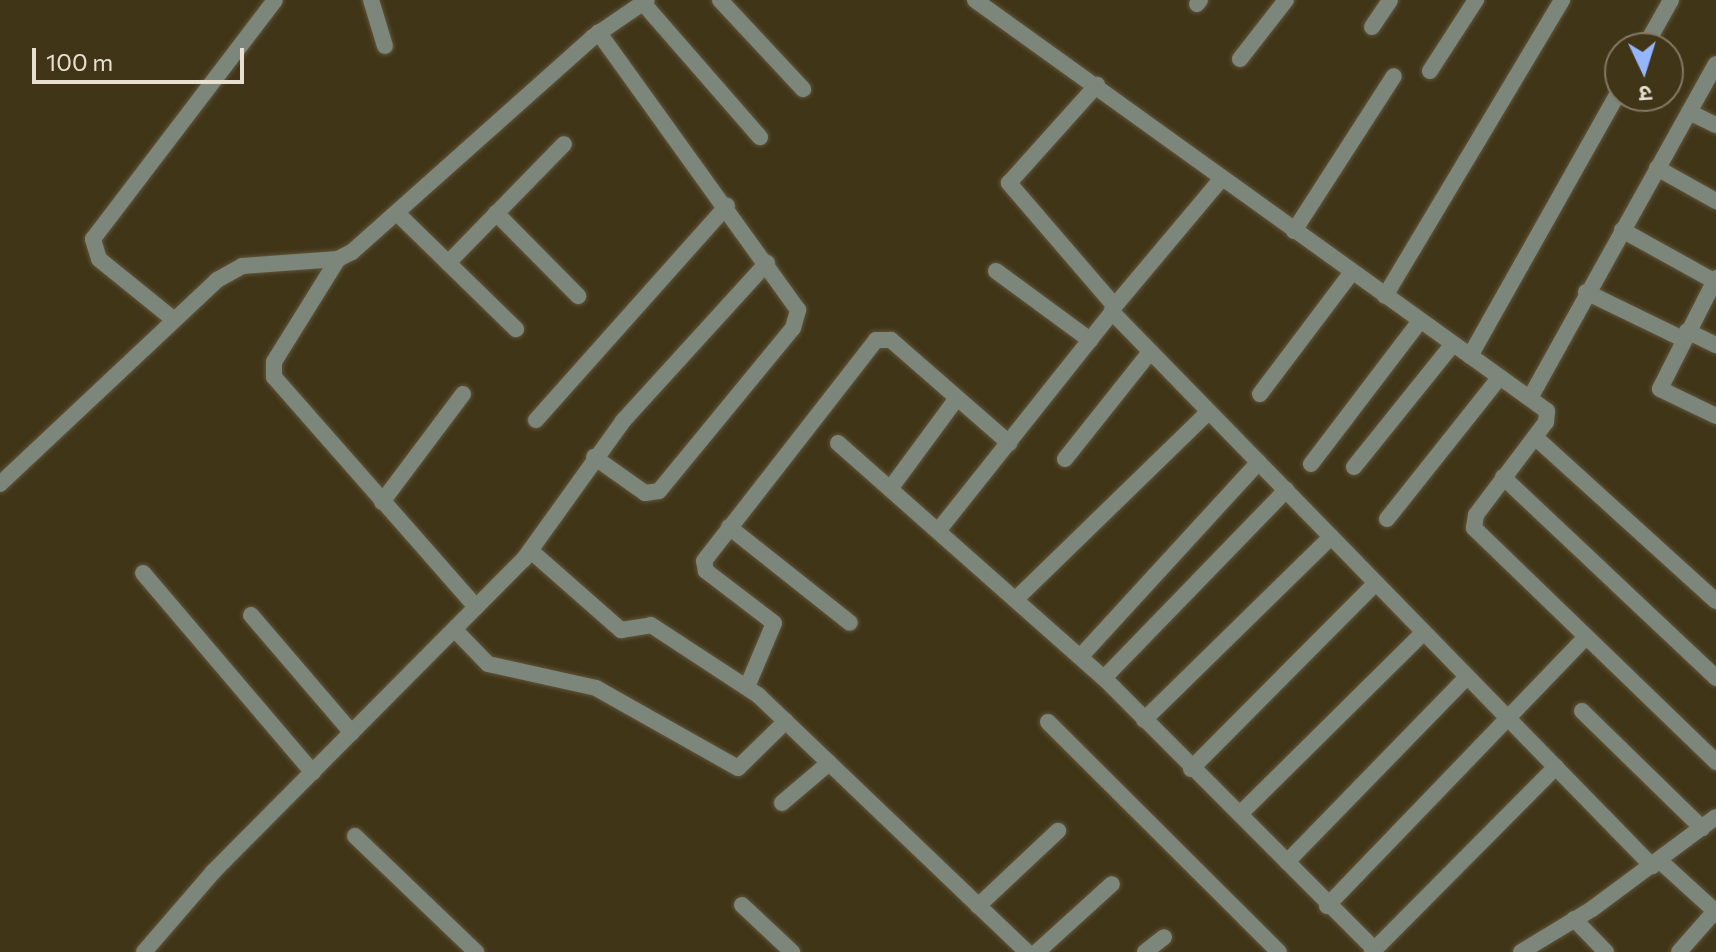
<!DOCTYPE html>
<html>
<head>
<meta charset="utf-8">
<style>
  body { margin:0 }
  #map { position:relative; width:1716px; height:952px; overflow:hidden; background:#413518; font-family:Commissioner,"Noto Sans Devanagari",sans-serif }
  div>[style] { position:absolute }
  .roads { filter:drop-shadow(0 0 2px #5f5439) drop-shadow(0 0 2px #5f5439) }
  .minor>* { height:16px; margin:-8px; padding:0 8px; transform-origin:8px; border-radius:8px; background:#7c867a }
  span { translate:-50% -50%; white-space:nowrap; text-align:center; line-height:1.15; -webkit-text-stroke:8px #413518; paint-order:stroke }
  .north { position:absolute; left:1604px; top:32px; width:80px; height:80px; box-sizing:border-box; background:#413518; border:2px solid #837962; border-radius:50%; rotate:176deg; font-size:22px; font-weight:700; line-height:32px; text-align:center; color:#e7e0d0 }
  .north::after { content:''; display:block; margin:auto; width:28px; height:36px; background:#95b6fd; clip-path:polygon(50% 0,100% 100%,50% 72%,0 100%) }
  .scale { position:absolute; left:32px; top:48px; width:212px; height:36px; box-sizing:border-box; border:4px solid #e7e0d0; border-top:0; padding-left:10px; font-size:24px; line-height:28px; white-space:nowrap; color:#e7e0d0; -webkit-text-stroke:6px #413518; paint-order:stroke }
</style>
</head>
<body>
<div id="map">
  <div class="roads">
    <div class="minor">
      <div style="left:371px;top:0;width:48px;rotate:73.1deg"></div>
      <div style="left:720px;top:0;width:122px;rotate:47deg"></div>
      <div style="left:975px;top:0;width:704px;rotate:35.7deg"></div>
      <div style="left:1547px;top:411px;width:11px;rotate:95deg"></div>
      <div style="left:1546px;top:422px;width:116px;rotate:127deg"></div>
      <div style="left:1476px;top:515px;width:13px;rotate:99deg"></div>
      <div style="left:1474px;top:528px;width:337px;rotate:44deg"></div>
      <div style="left:643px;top:3px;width:178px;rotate:48.9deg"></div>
      <div style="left:1197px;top:4px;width:5px;rotate:-53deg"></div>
      <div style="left:1372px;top:27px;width:32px;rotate:-56deg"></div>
      <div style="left:1644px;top:48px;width:55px;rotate:-60.6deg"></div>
      <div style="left:1240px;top:59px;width:75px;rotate:-52.1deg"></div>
      <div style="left:1430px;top:71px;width:85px;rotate:-57.1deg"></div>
      <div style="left:1689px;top:112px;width:30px;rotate:26deg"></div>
      <div style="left:1657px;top:168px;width:68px;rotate:29.2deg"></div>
      <div style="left:496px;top:213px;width:117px;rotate:45.3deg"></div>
      <div style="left:398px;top:214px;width:165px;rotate:44.3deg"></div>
      <div style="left:1622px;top:230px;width:107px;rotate:29deg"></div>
      <div style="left:1294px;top:231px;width:184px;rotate:-57.2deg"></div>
      <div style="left:338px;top:259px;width:121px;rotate:121.9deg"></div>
      <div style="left:274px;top:362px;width:15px;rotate:90deg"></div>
      <div style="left:274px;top:377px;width:306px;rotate:48.7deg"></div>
      <div style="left:448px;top:263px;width:166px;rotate:-45.7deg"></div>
      <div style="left:996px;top:271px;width:117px;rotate:36.3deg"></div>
      <div style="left:1716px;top:278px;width:124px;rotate:116.8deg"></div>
      <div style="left:1660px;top:389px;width:62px;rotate:25.7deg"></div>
      <div style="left:1586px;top:292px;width:108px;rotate:25.9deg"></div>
      <div style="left:1385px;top:296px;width:345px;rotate:-59.1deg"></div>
      <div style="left:1113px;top:308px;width:170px;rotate:-50deg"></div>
      <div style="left:1112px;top:312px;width:774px;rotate:45.73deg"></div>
      <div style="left:173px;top:319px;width:95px;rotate:-141deg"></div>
      <div style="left:99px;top:259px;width:21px;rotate:-107deg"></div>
      <div style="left:93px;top:239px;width:300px;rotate:-52.7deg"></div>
      <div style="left:1687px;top:331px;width:32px;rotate:26deg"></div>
      <div style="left:1470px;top:356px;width:305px;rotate:-60.6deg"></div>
      <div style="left:1260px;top:394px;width:153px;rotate:-53deg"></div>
      <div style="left:1530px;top:398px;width:382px;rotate:-60.9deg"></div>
      <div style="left:536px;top:420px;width:287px;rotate:-48.3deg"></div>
      <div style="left:1535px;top:437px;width:244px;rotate:42.2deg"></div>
      <div style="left:838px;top:443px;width:355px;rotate:41.5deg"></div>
      <div style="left:1104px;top:678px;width:383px;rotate:45.1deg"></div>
      <div style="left:594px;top:457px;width:62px;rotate:35.2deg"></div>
      <div style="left:645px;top:493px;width:14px;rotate:-8deg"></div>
      <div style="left:659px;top:491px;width:211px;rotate:-50.6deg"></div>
      <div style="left:793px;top:328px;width:19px;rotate:-74deg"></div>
      <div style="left:798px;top:310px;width:342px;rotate:-125.7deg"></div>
      <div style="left:1065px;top:459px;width:137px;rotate:-51.5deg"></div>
      <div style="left:1311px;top:464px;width:180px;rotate:-52.7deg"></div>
      <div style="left:1354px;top:467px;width:158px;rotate:-51.2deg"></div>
      <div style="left:1503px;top:477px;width:293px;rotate:43.3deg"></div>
      <div style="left:0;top:484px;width:298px;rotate:-43.2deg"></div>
      <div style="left:217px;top:280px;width:29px;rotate:-29deg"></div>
      <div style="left:242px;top:266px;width:96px;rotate:-4.2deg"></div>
      <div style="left:338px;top:259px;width:16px;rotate:-27deg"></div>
      <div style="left:352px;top:252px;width:323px;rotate:-41.7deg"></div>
      <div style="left:593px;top:37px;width:65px;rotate:-34.4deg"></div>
      <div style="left:890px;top:489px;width:113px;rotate:-53.6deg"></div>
      <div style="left:382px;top:502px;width:135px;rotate:-53.1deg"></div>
      <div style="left:1387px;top:519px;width:181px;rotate:-51.5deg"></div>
      <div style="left:729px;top:527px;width:154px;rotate:38.4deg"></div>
      <div style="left:938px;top:531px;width:280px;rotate:-51.5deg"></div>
      <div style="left:1112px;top:312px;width:8px;rotate:-83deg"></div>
      <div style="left:1113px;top:304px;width:160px;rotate:-130.7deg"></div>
      <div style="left:1009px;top:183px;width:132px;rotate:-48.1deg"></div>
      <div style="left:531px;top:551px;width:120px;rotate:41.3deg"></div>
      <div style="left:621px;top:630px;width:30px;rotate:-9deg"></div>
      <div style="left:651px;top:625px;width:128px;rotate:33.2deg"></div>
      <div style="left:758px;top:695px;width:372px;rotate:43.7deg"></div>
      <div style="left:143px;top:573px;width:262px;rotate:49.6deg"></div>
      <div style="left:1016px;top:599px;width:268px;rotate:-44.2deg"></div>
      <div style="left:251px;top:615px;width:155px;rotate:49.4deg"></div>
      <div style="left:455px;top:630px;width:47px;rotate:45.9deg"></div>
      <div style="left:488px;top:664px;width:111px;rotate:12.5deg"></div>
      <div style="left:596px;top:688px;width:163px;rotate:29.4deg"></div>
      <div style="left:738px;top:768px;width:67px;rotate:-44.4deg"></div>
      <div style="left:1081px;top:656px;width:263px;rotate:-47.5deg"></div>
      <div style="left:1104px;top:678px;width:262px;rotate:-45.9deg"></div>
      <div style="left:747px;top:687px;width:69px;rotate:-67.1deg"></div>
      <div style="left:774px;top:623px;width:86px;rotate:-142.6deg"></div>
      <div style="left:706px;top:571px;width:10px;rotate:-101deg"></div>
      <div style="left:704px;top:561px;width:280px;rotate:-52.1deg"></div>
      <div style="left:876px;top:340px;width:15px"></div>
      <div style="left:891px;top:340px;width:157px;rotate:41.1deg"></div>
      <div style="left:1582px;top:711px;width:168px;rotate:44.3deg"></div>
      <div style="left:1144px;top:720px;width:262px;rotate:-44.4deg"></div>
      <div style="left:1048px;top:722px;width:326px;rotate:44.9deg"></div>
      <div style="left:1191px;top:769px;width:261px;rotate:-45.2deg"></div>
      <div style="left:782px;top:803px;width:62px;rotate:-40.4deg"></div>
      <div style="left:1240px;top:814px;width:257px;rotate:-44.7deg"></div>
      <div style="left:355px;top:836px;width:168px;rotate:43.8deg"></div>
      <div style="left:1660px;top:861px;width:76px;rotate:42.3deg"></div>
      <div style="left:1287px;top:862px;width:257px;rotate:-45.8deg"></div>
      <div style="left:742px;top:905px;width:69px;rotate:43.2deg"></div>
      <div style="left:978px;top:906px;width:110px;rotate:-43.2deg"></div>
      <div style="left:1327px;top:906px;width:373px;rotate:-46.1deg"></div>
      <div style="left:1574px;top:919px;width:46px;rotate:45.9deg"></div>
      <div style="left:144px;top:952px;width:106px;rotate:-49.2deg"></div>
      <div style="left:213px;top:872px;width:441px;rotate:-45.2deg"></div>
      <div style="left:524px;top:559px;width:170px;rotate:-54.3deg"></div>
      <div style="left:623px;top:421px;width:214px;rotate:-47.7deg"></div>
      <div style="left:1037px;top:952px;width:101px;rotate:-42.2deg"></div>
      <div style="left:1145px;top:952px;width:24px;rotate:-38deg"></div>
      <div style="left:1372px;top:952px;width:261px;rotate:-45.2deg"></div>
      <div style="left:1521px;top:952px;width:83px;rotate:-31.2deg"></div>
      <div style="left:1592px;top:909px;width:154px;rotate:-36.6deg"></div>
      <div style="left:1679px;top:952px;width:55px;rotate:-48.7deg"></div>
    </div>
  </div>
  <div class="north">उ</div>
  <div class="scale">100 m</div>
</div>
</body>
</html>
